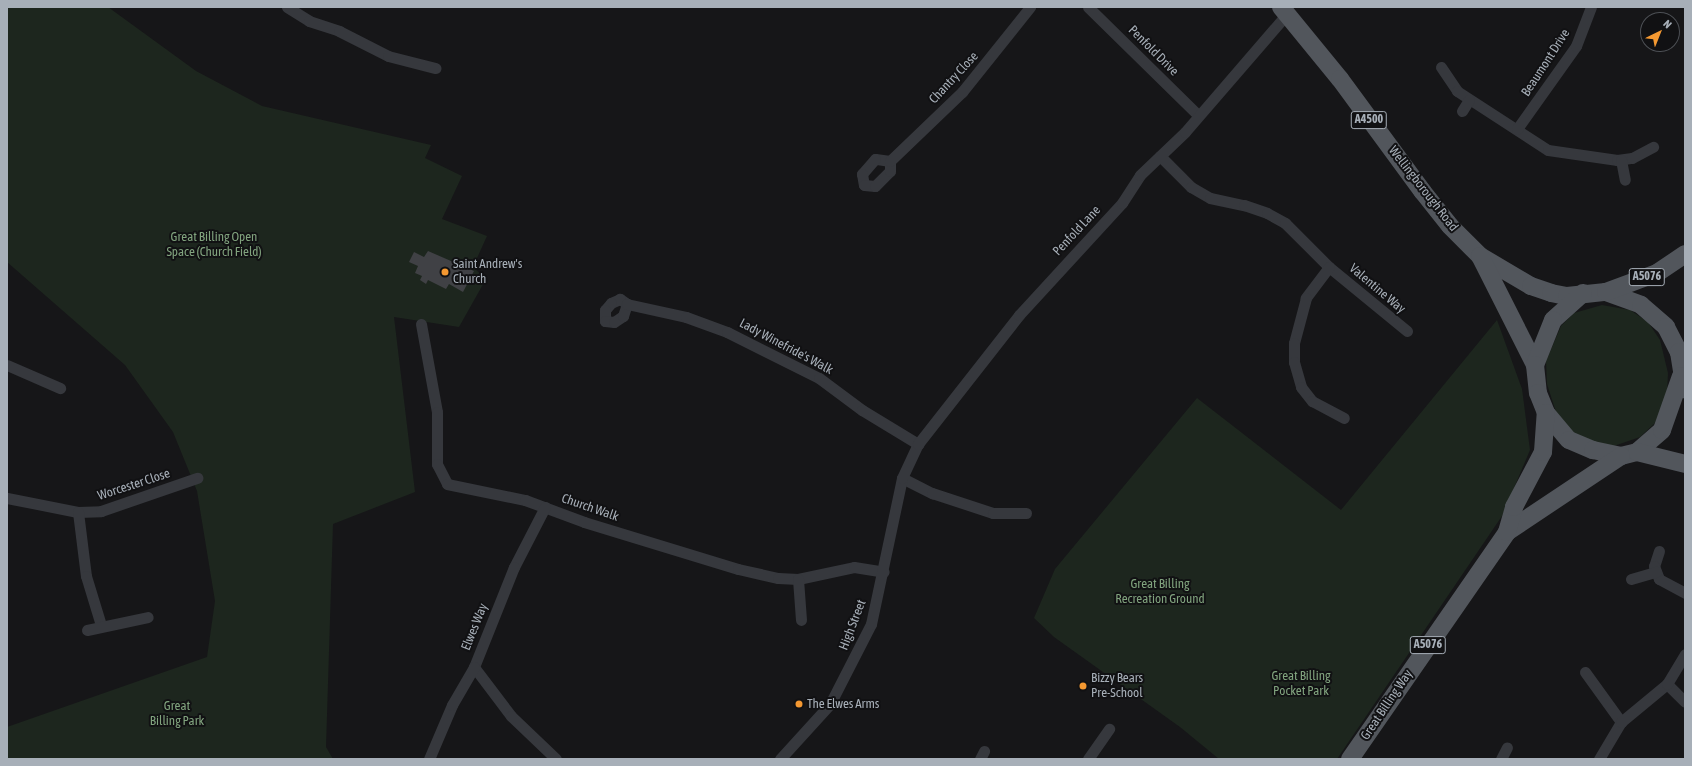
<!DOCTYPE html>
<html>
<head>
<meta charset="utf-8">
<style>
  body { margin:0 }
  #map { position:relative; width:1692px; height:766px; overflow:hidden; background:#161618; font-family:"Asap Condensed",sans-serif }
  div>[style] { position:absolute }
  .green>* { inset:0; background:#1d261e }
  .building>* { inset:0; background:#404145 }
  .minor>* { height:11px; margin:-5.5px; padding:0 5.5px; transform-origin:5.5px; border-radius:5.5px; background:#36383d }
  .primary>* { height:18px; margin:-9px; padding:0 9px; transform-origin:9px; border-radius:9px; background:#52565c }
  .dots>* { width:11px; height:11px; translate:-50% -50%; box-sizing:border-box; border:2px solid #111113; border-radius:50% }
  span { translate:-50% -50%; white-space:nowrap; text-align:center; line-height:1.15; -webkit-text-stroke:4px #111113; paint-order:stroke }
  .shield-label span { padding:1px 3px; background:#111113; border:1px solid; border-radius:3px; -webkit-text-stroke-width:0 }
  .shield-label { font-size:12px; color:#a7afb8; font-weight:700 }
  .street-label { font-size:13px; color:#a7afb8 }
  .park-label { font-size:13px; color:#81a37e }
  .poi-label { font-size:13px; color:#a7afb8 }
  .left { translate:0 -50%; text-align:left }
  .frame { position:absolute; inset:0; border:8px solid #a7afb8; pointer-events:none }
  .north { position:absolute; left:1640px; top:12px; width:40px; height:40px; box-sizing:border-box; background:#111113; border:1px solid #4d5055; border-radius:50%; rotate:43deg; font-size:11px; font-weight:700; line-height:16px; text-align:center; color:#a7afb8 }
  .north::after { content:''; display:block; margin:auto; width:14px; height:18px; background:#f49831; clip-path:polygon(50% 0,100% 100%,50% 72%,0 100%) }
</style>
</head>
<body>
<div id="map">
  <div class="green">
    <div style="clip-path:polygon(7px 7px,108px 7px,196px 71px,262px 106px,431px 145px,425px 158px,462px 176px,442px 219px,487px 236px,473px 267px,486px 279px,459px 327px,394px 317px,415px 492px,333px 524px,326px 747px,333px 759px,7px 759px,7px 727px,207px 657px,215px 601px,197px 491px,173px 432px,125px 365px,7px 262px)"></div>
    <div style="clip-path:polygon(1602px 305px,1630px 310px,1648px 322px,1660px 340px,1668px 373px,1667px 395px,1655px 423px,1640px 437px,1614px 446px,1604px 446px,1573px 433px,1556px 412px,1547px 384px,1546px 361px,1561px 326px,1574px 313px)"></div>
    <div style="clip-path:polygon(1497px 320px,1522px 389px,1530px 450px,1502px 516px,1337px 759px,1219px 759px,1180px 727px,1054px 637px,1034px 618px,1055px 569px,1197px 398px,1341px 510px)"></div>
  </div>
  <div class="building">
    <div style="clip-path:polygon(428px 251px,474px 271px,463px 292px,449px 284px,446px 289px,428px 280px,426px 284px,420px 280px,422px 276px,415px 273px,418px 266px,409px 262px,414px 252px,424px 257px)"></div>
  </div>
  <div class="minor">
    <div style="left:287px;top:7px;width:26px;rotate:32deg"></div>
    <div style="left:309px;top:21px;width:32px;rotate:18deg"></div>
    <div style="left:339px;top:31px;width:55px;rotate:27deg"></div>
    <div style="left:388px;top:56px;width:49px;rotate:14.3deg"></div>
    <div style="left:1088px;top:7px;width:154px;rotate:44.5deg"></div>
    <div style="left:1441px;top:67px;width:29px;rotate:56deg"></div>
    <div style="left:1457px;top:91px;width:108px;rotate:33deg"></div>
    <div style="left:1548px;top:150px;width:70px;rotate:8.2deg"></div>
    <div style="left:1617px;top:160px;width:15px;rotate:-8deg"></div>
    <div style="left:1632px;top:158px;width:24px;rotate:-28deg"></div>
    <div style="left:1462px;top:111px;width:13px;rotate:-58deg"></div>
    <div style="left:1517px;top:129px;width:102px;rotate:-54.6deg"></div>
    <div style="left:1576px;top:46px;width:42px;rotate:-69deg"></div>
    <div style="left:1160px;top:156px;width:44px;rotate:45deg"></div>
    <div style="left:1191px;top:187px;width:22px;rotate:30deg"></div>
    <div style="left:1210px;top:198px;width:35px;rotate:12deg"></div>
    <div style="left:1244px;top:205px;width:24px;rotate:19deg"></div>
    <div style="left:1267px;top:213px;width:21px;rotate:29deg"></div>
    <div style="left:1285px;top:223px;width:62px;rotate:45deg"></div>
    <div style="left:1329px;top:267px;width:101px;rotate:39.4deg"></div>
    <div style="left:1621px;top:160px;width:20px;rotate:79deg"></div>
    <div style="left:890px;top:161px;width:15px;rotate:-172deg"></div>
    <div style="left:875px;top:159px;width:20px;rotate:131deg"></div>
    <div style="left:862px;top:174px;width:11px;rotate:80deg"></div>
    <div style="left:864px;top:185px;width:11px;rotate:5deg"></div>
    <div style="left:875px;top:186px;width:21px;rotate:-45deg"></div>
    <div style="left:890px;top:171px;width:10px;rotate:-90deg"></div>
    <div style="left:890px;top:161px;width:100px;rotate:-43.8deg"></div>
    <div style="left:962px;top:92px;width:109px;rotate:-51.3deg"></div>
    <div style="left:1329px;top:267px;width:39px;rotate:127deg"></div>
    <div style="left:1306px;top:298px;width:47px;rotate:104.9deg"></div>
    <div style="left:1294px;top:343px;width:19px;rotate:90deg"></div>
    <div style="left:1294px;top:362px;width:26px;rotate:74deg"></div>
    <div style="left:1301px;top:387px;width:18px;rotate:52deg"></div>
    <div style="left:1312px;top:401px;width:36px;rotate:28deg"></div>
    <div style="left:627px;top:304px;width:9px;rotate:-144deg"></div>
    <div style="left:620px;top:299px;width:10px;rotate:156deg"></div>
    <div style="left:611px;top:303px;width:9px;rotate:131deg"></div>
    <div style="left:605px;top:310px;width:11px;rotate:90deg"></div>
    <div style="left:605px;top:321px;width:9px;rotate:6deg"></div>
    <div style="left:614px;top:322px;width:11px;rotate:-34deg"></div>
    <div style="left:623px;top:316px;width:13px;rotate:-72deg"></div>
    <div style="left:627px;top:304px;width:60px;rotate:12.4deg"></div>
    <div style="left:686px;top:317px;width:44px;rotate:20.1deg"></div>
    <div style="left:727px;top:332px;width:103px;rotate:26.6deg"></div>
    <div style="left:819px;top:378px;width:54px;rotate:36.7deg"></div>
    <div style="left:862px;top:410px;width:66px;rotate:31.3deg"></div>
    <div style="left:421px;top:324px;width:89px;rotate:79.7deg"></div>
    <div style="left:437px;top:412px;width:52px;rotate:90deg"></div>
    <div style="left:437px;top:464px;width:22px;rotate:63deg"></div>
    <div style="left:447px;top:484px;width:80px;rotate:11.6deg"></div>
    <div style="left:525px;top:500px;width:63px;rotate:20.4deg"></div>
    <div style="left:584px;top:522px;width:161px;rotate:17deg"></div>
    <div style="left:738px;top:569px;width:41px;rotate:12.7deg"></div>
    <div style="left:778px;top:578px;width:20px;rotate:3deg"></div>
    <div style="left:798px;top:579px;width:57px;rotate:-12.1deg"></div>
    <div style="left:854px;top:567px;width:30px;rotate:9deg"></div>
    <div style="left:7px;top:365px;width:58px;rotate:23.5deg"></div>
    <div style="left:902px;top:478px;width:34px;rotate:27deg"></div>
    <div style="left:932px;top:493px;width:64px;rotate:18.2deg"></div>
    <div style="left:993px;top:513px;width:33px"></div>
    <div style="left:7px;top:498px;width:72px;rotate:11.2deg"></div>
    <div style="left:78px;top:512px;width:23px;rotate:-2deg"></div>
    <div style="left:101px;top:511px;width:102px;rotate:-19deg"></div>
    <div style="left:545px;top:507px;width:68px;rotate:117.3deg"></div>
    <div style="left:514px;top:567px;width:108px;rotate:111.8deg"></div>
    <div style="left:474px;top:667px;width:61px;rotate:52.9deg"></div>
    <div style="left:511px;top:716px;width:62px;rotate:43.7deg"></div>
    <div style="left:78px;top:512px;width:64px;rotate:82.9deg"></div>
    <div style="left:86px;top:576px;width:51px;rotate:73deg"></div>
    <div style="left:1659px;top:551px;width:16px;rotate:108deg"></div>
    <div style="left:1654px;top:566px;width:14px;rotate:69deg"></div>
    <div style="left:1659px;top:579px;width:30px;rotate:28deg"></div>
    <div style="left:798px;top:579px;width:41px;rotate:85.8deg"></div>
    <div style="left:1631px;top:579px;width:26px;rotate:-16deg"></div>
    <div style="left:87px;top:630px;width:62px;rotate:-12deg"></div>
    <div style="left:1585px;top:672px;width:62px;rotate:54.2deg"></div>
    <div style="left:1667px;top:684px;width:25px;rotate:45deg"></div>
    <div style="left:429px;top:759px;width:59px;rotate:-66.9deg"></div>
    <div style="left:452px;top:705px;width:44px;rotate:-59.9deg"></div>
    <div style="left:780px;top:759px;width:74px;rotate:-47.7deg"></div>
    <div style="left:830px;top:704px;width:90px;rotate:-62.9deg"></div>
    <div style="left:871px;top:624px;width:149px;rotate:-78deg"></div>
    <div style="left:902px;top:478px;width:38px;rotate:-65deg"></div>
    <div style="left:918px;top:444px;width:164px;rotate:-51.9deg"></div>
    <div style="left:1019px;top:315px;width:152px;rotate:-47.4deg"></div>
    <div style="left:1122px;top:203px;width:33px;rotate:-57deg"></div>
    <div style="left:1140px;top:175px;width:62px;rotate:-43.7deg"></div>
    <div style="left:1185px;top:132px;width:156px;rotate:-49.2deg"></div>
    <div style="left:980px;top:759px;width:9px;rotate:-63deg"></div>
    <div style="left:1088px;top:759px;width:37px;rotate:-55deg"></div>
    <div style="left:1501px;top:759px;width:13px;rotate:-63deg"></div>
    <div style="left:1599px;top:759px;width:43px;rotate:-59.3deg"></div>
    <div style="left:1621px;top:722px;width:60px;rotate:-39.6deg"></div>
    <div style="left:1667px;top:684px;width:35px;rotate:-59deg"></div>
  </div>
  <div class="primary">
    <div style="left:1281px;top:7px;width:93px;rotate:50.7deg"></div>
    <div style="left:1340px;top:79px;width:140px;rotate:53.7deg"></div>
    <div style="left:1423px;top:192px;width:43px;rotate:51.5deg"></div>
    <div style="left:1450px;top:226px;width:42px;rotate:45deg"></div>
    <div style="left:1480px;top:256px;width:59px;rotate:30.5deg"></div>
    <div style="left:1531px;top:286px;width:21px;rotate:19deg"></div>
    <div style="left:1551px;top:293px;width:16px;rotate:11deg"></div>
    <div style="left:1567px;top:296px;width:39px;rotate:-6deg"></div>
    <div style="left:1606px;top:292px;width:37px;rotate:20deg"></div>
    <div style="left:1641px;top:305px;width:33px;rotate:41deg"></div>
    <div style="left:1666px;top:327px;width:28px;rotate:63deg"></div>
    <div style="left:1679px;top:352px;width:38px;rotate:81deg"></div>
    <div style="left:1480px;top:256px;width:122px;rotate:63.2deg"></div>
    <div style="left:1606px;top:292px;width:54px;rotate:-20.4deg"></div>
    <div style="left:1657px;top:273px;width:34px;rotate:-34deg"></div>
    <div style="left:1583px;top:293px;width:40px;rotate:138deg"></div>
    <div style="left:1553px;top:320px;width:48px;rotate:111.8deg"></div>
    <div style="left:1535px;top:365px;width:28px;rotate:84deg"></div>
    <div style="left:1538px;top:393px;width:22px;rotate:68deg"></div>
    <div style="left:1546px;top:413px;width:35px;rotate:50deg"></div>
    <div style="left:1569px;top:440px;width:26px;rotate:23deg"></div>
    <div style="left:1593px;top:450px;width:29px;rotate:12deg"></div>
    <div style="left:1621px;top:456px;width:16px;rotate:-14deg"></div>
    <div style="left:1637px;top:452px;width:33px;rotate:-41deg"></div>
    <div style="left:1662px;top:430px;width:57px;rotate:-70.6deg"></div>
    <div style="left:1637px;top:452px;width:49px;rotate:14deg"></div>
    <div style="left:1507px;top:532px;width:137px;rotate:-33.7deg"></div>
    <div style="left:1350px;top:759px;width:276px;rotate:-55.3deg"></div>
    <div style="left:1507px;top:532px;width:26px;rotate:-74deg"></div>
    <div style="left:1514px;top:507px;width:62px;rotate:-62.2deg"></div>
    <div style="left:1543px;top:452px;width:39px;rotate:-86deg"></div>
  </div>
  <div class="dots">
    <div style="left:445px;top:272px;background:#f49831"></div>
    <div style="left:1083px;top:686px;background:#f49831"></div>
    <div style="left:799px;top:704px;background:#f49831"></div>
  </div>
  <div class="shield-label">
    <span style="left:1369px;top:120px">A4500</span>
    <span style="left:1647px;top:277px">A5076</span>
    <span style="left:1428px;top:645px">A5076</span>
  </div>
  <div class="street-label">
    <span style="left:1153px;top:51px;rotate:45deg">Penfold Drive</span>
    <span style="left:1546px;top:63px;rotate:-57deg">Beaumont Drive</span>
    <span style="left:954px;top:78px;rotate:-47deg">Chantry Close</span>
    <span style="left:1423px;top:189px;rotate:52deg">Wellingborough Road</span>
    <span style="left:1077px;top:231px;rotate:-47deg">Penfold Lane</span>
    <span style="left:1377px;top:289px;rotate:40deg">Valentine Way</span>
    <span style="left:786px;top:347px;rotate:28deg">Lady Winefride's Walk</span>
    <span style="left:134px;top:485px;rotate:-18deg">Worcester Close</span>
    <span style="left:590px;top:508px;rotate:19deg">Church Walk</span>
    <span style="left:853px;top:625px;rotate:-69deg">High Street</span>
    <span style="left:475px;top:627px;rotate:-68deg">Elwes Way</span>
    <span style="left:1387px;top:705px;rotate:-56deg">Great Billing Way</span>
  </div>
  <div class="park-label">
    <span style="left:214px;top:245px">Great Billing Open<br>Space (Church Field)</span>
    <span style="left:1160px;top:592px">Great Billing<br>Recreation Ground</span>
    <span style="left:1301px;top:684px">Great Billing<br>Pocket Park</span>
    <span style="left:177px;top:714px">Great<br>Billing Park</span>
  </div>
  <div class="poi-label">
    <span class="left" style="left:453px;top:272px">Saint Andrew's<br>Church</span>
    <span class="left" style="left:1091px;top:686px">Bizzy Bears<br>Pre-School</span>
    <span class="left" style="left:807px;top:704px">The Elwes Arms</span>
  </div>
  <div class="frame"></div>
  <div class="north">N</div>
</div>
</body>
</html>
